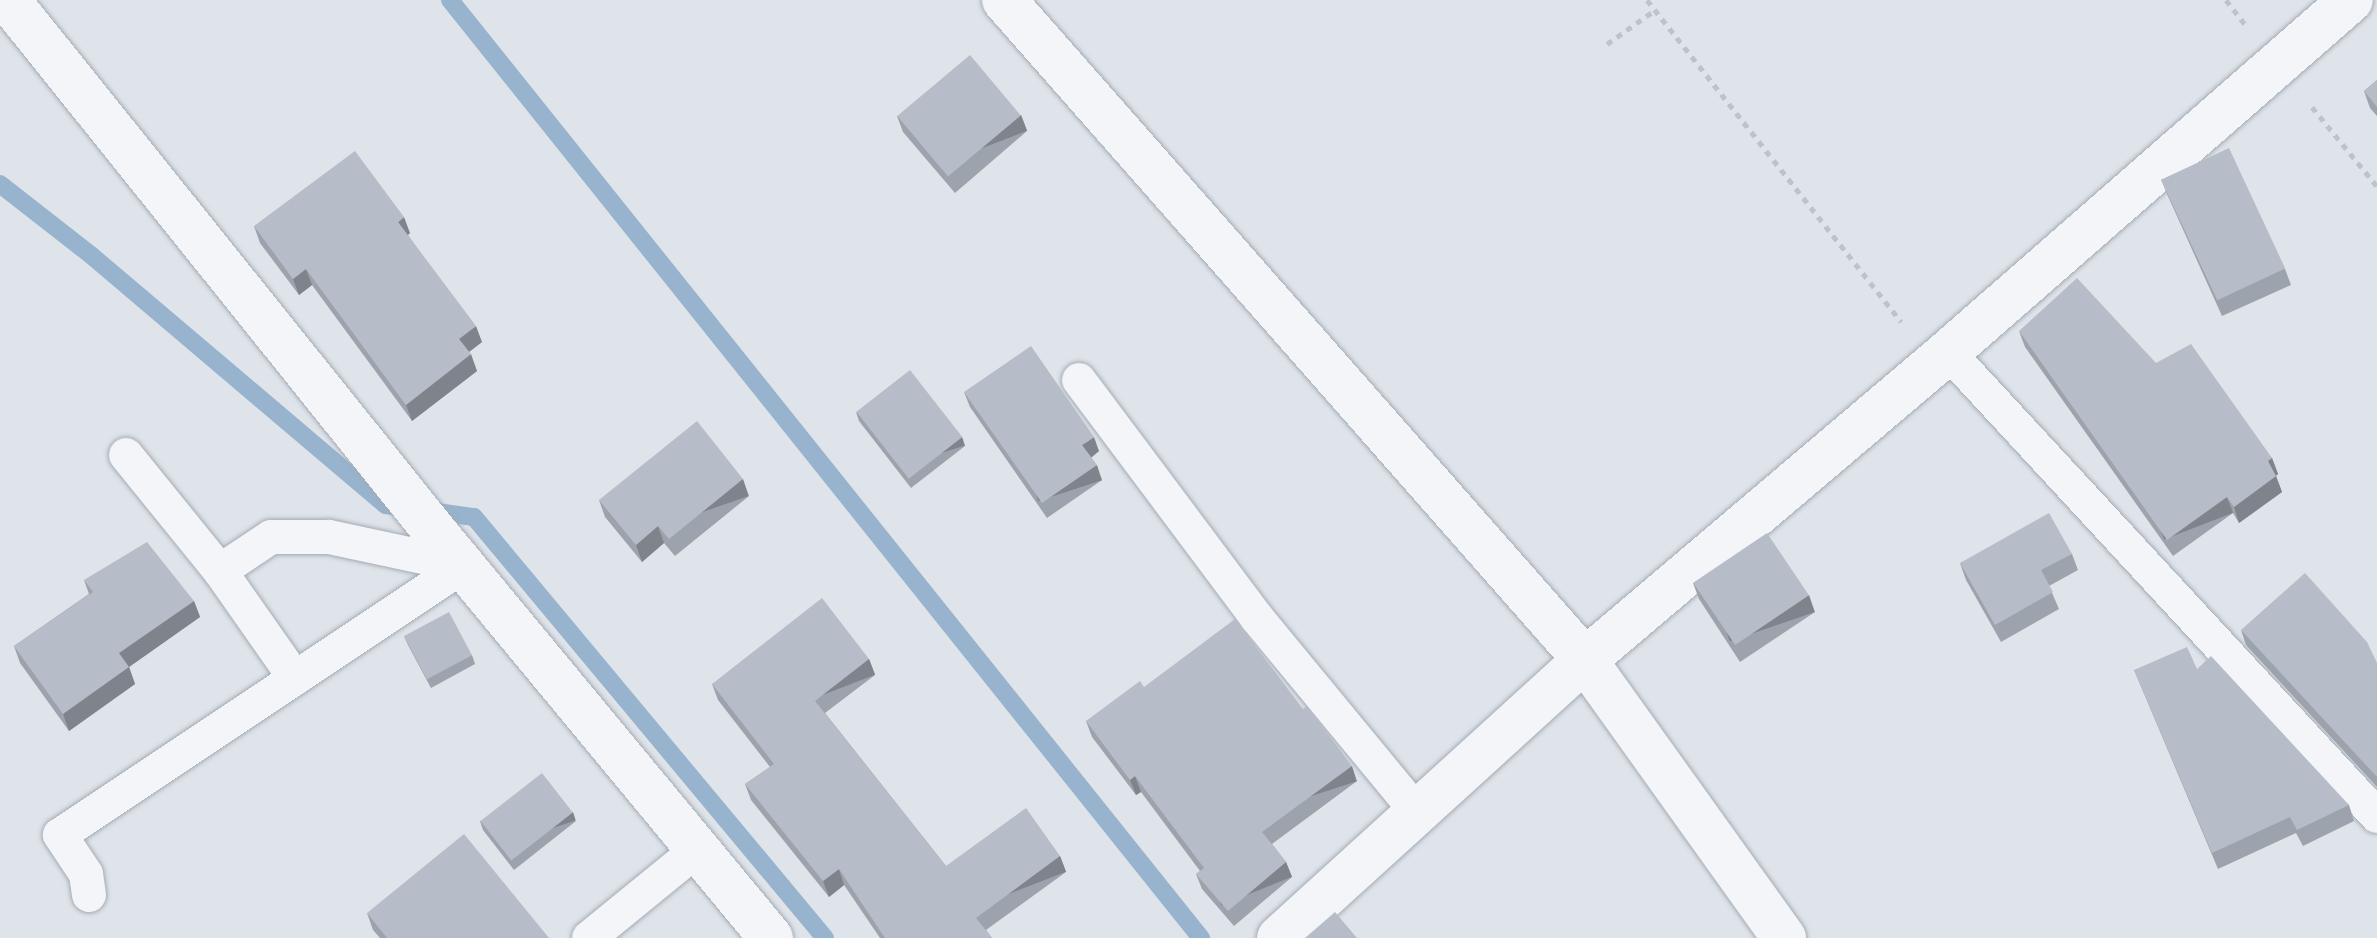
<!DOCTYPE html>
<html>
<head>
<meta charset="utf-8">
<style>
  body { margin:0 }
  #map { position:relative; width:2377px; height:938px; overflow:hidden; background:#dfe4ea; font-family:"Alegreya Sans",sans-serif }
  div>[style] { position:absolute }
  .stream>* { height:18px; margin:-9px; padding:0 9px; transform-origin:9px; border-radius:9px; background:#97b3cd }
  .path>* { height:5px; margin-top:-2.5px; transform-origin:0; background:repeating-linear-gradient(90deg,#bec2c9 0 6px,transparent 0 12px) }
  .roads { filter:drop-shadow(0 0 2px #a4abb5) drop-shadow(0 0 2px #a4abb5) }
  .lane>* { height:34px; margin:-17px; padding:0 17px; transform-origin:17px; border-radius:17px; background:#f3f5f8 }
  .street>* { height:44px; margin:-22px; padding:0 22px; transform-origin:22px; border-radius:22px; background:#f3f5f8 }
  .wall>* { inset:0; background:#9da3ac }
  .shaded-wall>* { inset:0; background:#7f848c; transform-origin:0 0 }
  .building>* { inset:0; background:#b6bdc8; transform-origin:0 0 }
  span { translate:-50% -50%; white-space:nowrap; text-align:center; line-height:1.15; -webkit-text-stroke:6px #eff3f7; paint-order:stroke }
</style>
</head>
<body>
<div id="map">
  <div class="stream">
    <div style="left:450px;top:0;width:1202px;rotate:51.32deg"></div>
    <div style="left:0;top:184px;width:117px;rotate:38deg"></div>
    <div style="left:92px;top:256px;width:385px;rotate:40.3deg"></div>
    <div style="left:386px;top:505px;width:89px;rotate:7.8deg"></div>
    <div style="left:474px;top:517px;width:548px;rotate:50.18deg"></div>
  </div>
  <div class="path">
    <div style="left:1647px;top:0;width:410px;rotate:51.7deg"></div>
    <div style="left:2226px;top:0;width:31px;rotate:52deg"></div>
    <div style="left:1607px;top:44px;width:59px;rotate:-35.3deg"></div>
    <div style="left:2312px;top:107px;width:102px;rotate:50.6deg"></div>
  </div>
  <div class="roads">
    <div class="lane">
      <div style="left:1948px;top:352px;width:632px;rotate:47.24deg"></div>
      <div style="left:1079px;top:380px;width:297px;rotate:53.2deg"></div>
      <div style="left:1257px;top:618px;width:251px;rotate:50.5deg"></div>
      <div style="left:126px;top:455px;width:149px;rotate:51deg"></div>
      <div style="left:220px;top:571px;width:131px;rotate:55deg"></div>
      <div style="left:220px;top:571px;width:61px;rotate:-33.7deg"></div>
      <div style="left:271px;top:537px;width:58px"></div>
      <div style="left:329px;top:537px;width:138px;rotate:12.1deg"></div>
      <div style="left:89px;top:895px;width:21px;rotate:-98deg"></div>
      <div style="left:86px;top:874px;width:47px;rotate:-123.7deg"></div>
      <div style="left:60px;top:835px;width:485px;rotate:-33.7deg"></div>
      <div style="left:589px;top:938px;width:141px;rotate:-39.2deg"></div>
    </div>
    <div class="street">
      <div style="left:8px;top:0;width:682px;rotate:51.25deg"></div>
      <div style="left:435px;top:532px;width:527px;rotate:50.39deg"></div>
      <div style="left:1004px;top:0;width:879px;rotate:48.64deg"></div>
      <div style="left:1585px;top:660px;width:342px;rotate:54.4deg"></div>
      <div style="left:1279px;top:938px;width:413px;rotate:-42.3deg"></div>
      <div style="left:1585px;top:660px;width:476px;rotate:-40.3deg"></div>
      <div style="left:1948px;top:352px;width:535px;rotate:-41.14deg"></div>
    </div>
  </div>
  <div class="wall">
    <div style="clip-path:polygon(2377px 80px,2377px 116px,2370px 108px,2364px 91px)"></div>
    <div style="clip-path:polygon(1021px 115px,1027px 131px,955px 193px,903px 132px,897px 116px)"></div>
    <div style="clip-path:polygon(2161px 179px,2285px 269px,2291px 285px,2222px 316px,2167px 194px)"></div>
    <div style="clip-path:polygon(254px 226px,410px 233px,408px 235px,482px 342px,469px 352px,477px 371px,412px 421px,312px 285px,299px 295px,260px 243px)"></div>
    <div style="clip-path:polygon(2019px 331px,2156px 363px,2272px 458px,2278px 474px,2276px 476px,2282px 492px,2239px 523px,2233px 513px,2173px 556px,2025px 347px)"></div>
    <div style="clip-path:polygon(964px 392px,1099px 451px,1091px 458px,1102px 480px,1047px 518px,970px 407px)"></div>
    <div style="clip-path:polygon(856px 412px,962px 437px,965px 446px,911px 488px,859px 421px)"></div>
    <div style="clip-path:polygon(749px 496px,675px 556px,664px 543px,642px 562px,605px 517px,599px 500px)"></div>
    <div style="clip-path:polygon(2072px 554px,2078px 570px,2049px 586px,2059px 609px,2001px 642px,1966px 580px,1960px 563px)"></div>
    <div style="clip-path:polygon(84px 580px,194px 601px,200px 617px,129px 667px,135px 684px,69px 731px,20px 663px,14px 646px,89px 594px)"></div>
    <div style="clip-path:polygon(1693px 583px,1815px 612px,1740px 662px,1699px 599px)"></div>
    <div style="clip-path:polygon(2241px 630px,2377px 663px,2377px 787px,2246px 645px)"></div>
    <div style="clip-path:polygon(404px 636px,472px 655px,475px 664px,431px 688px,408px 645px)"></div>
    <div style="clip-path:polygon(869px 659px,875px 675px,825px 713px,946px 866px,1060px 856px,1066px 872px,986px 930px,992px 938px,880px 938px,844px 885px,829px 897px,751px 800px,745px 784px,770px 767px,718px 700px,712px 684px)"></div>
    <div style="clip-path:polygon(2197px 669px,2349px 805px,2354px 821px,2303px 846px,2296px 833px,2218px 869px,2134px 670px)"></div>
    <div style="clip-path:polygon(1144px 687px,1357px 781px,1272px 844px,1286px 862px,1292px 877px,1234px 926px,1202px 889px,1196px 874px,1200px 871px,1141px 792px,1136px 795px,1092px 737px,1086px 721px)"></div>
    <div style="clip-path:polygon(480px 821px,576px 821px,514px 870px,483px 830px)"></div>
    <div style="clip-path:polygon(367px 913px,549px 938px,380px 938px,373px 930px)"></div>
  </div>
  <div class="shaded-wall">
    <div style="left:1021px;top:115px;width:17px;height:95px;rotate:69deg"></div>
    <div style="clip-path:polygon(404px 217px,410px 233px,404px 238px,398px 222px)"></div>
    <div style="clip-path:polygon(306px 269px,312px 285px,299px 295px,293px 279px)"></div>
    <div style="clip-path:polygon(476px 326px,482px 342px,465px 355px,459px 339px)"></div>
    <div style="clip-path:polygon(471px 354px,477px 371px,412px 421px,406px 405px)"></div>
    <div style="left:962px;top:437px;width:9px;height:69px;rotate:72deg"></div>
    <div style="clip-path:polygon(1094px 437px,1099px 451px,1088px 460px,1082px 445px)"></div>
    <div style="clip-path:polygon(2272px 458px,2278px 474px,2274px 477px,2268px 461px)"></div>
    <div style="left:1097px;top:465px;width:16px;height:67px;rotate:72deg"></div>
    <div style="clip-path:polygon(2276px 476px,2282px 492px,2239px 523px,2234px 507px)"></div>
    <div style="left:743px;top:479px;width:18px;height:95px;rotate:71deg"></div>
    <div style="left:2227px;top:497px;width:17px;height:74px;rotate:69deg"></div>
    <div style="clip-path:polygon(658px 526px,664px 543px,642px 562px,636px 545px)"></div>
    <div style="left:1809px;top:595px;width:18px;height:90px;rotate:71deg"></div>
    <div style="clip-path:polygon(194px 601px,200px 617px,129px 667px,135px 684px,69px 731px,63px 714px,119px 653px)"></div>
    <div style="left:869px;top:659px;width:17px;height:68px;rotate:69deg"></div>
    <div style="left:1352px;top:766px;width:16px;height:112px;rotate:72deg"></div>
    <div style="clip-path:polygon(1135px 776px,1141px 792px,1136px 795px,1130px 780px)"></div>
    <div style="left:573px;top:812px;width:9px;height:79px;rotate:72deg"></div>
    <div style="left:1060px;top:856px;width:17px;height:104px;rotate:69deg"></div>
    <div style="left:1286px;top:862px;width:16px;height:76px;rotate:68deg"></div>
    <div style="clip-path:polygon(839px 869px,844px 885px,829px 897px,823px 881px)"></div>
  </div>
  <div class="building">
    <div style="left:970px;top:55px;width:79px;height:95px;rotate:50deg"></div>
    <div style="clip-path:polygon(2377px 80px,2377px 107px,2364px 91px)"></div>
    <div style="left:2229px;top:148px;width:133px;height:75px;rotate:65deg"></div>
    <div style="clip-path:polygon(355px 151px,404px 217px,398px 222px,476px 326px,459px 339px,471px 354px,406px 405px,306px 269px,293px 279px,254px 226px)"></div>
    <div style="clip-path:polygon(2077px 278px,2156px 363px,2191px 344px,2272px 458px,2268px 461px,2276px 476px,2234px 507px,2227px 497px,2167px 540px,2019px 331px)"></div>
    <div style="clip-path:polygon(1031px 346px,1094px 437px,1082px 445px,1097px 465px,1042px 503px,964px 392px)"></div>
    <div style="left:910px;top:370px;width:85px;height:68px;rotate:52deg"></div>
    <div style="clip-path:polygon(697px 421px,743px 479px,669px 539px,658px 526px,636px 545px,599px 500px)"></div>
    <div style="clip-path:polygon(2049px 513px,2072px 554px,2041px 570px,2053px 592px,1995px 625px,1960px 563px)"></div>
    <div style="left:1767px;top:533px;width:75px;height:89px;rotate:56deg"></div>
    <div style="clip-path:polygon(147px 542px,194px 601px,119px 653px,129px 667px,63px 714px,14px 646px,93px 592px,84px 580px)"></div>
    <div style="clip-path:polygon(2305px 573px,2367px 642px,2377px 663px,2377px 777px,2241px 630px)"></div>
    <div style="clip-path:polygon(822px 598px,869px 659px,815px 701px,946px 866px,1026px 808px,1060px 856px,976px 918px,992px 938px,885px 938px,839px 869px,823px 881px,745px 784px,774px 764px,712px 684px)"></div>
    <div style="left:449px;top:612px;width:49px;height:51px;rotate:62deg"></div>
    <div style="clip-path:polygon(1235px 619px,1303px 709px,1307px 706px,1352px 766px,1262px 832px,1286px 862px,1228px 911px,1196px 874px,1204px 868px,1135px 776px,1130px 780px,1086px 721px,1140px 681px,1144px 687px)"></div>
    <div style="clip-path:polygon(2187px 647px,2197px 669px,2211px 656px,2349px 805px,2297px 830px,2290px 817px,2212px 853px,2134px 670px)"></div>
    <div style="left:542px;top:773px;width:50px;height:78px;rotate:52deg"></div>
    <div style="clip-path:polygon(464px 834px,549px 938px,387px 938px,367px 913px)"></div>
    <div style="clip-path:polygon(1335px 912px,1357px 938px,1305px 938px)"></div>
  </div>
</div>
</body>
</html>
